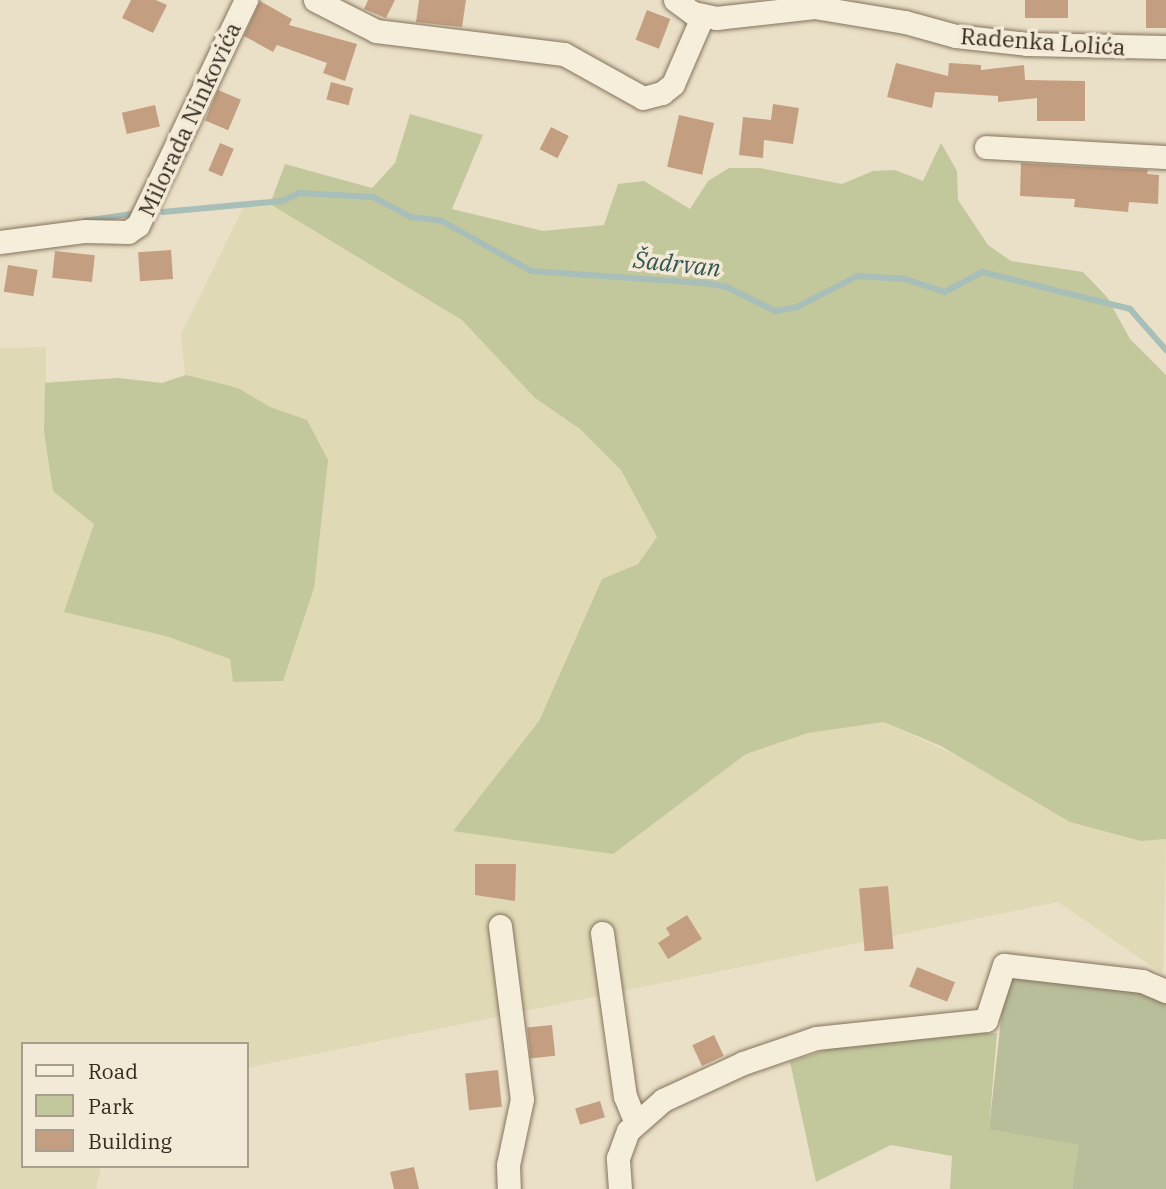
<!DOCTYPE html>
<html>
<head>
<meta charset="utf-8">
<style>
  body { margin:0 }
  #map { position:relative; width:1166px; height:1189px; overflow:hidden; background:#eae0c7; font-family:"IBM Plex Serif",serif }
  div>[style] { position:absolute }
  .farmland>* { inset:0; background:#dfd9b5 }
  .green>* { inset:0; background:#c2c79c }
  .cemetery>* { inset:0; background:#b8bd9a }
  .stream>* { height:6px; margin:-3px; padding:0 3px; transform-origin:3px; border-radius:3px; background:#a8beb8 }
  .building>* { inset:0; background:#c49e81; transform-origin:0 0 }
  .roads { filter:drop-shadow(0 0 2px #84735e) drop-shadow(0 0 2px #84735e) }
  .minor>* { height:23px; margin:-11.5px; padding:0 11.5px; transform-origin:11.5px; border-radius:11.5px; background:#f5eeda }
  span { translate:-50% -50%; white-space:nowrap; text-align:center; line-height:1.15; -webkit-text-stroke:7px #f2ead6; paint-order:stroke }
  .street-label { font-size:23px; color:#362b21 }
  .water-label { font-size:24px; color:#315452; font-style:italic }
  .legend { position:absolute; left:21px; top:1042px; width:228px; height:126px; box-sizing:border-box; background:#f2ead6; border:2px solid #a79e8e; margin:0; padding:9px 12px; list-style:none; font-size:21px; color:#362b21 }
  .legend li { display:flex; align-items:center; gap:14px; height:35px }
  .legend b { width:35px; border:2px solid #a79e8e }
</style>
</head>
<body>
<div id="map">
  <div class="farmland">
    <div style="clip-path:polygon(270px 204px,462px 319px,535px 398px,580px 429px,621px 470px,657px 537px,638px 564px,602px 579px,539px 721px,454px 830px,613px 853px,746px 754px,808px 733px,884px 722px,1141px 841px,1166px 839px,1163px 974px,1058px 902px,247px 1068px,247px 1044px,23px 1044px,23px 1166px,101px 1166px,96px 1189px,0 1189px,0 348px,46px 347px,46px 382px,118px 378px,162px 383px,185px 375px,181px 334px,244px 206px)"></div>
  </div>
  <div class="green">
    <div style="clip-path:polygon(410px 114px,483px 135px,452px 209px,543px 231px,604px 225px,618px 184px,644px 181px,690px 209px,708px 181px,729px 168px,760px 168px,842px 184px,873px 171px,895px 170px,923px 181px,941px 143px,957px 171px,958px 200px,988px 245px,1011px 261px,1083px 272px,1107px 297px,1130px 339px,1166px 375px,1166px 839px,1141px 841px,1070px 822px,941px 746px,884px 722px,808px 733px,746px 754px,613px 854px,453px 831px,539px 721px,602px 579px,638px 564px,657px 537px,621px 470px,580px 429px,535px 398px,462px 320px,270px 204px,285px 164px,372px 188px,395px 163px)"></div>
    <div style="clip-path:polygon(186px 375px,238px 388px,270px 407px,307px 420px,328px 460px,314px 588px,283px 681px,233px 682px,230px 659px,166px 636px,64px 612px,94px 524px,53px 491px,44px 432px,45px 383px,118px 378px,162px 383px)"></div>
    <div style="clip-path:polygon(997px 1033px,989px 1128px,1080px 1145px,1072px 1189px,950px 1189px,952px 1156px,891px 1145px,816px 1182px,790px 1062px,832px 1048px,927px 1035px)"></div>
  </div>
  <div class="cemetery">
    <div style="clip-path:polygon(1006px 974px,1141px 986px,1166px 999px,1166px 1189px,1072px 1189px,1079px 1145px,989px 1129px)"></div>
  </div>
  <div class="stream">
    <div style="left:163px;top:212px;width:120px;rotate:-5.3deg"></div>
    <div style="left:282px;top:201px;width:19px;rotate:-25deg"></div>
    <div style="left:299px;top:193px;width:74px;rotate:3.1deg"></div>
    <div style="left:373px;top:197px;width:43px;rotate:27.8deg"></div>
    <div style="left:411px;top:217px;width:31px;rotate:7deg"></div>
    <div style="left:442px;top:221px;width:102px;rotate:29.3deg"></div>
    <div style="left:531px;top:271px;width:172px;rotate:4deg"></div>
    <div style="left:703px;top:283px;width:24px;rotate:9deg"></div>
    <div style="left:727px;top:287px;width:54px;rotate:26.6deg"></div>
    <div style="left:775px;top:311px;width:22px;rotate:-10deg"></div>
    <div style="left:797px;top:307px;width:68px;rotate:-27.3deg"></div>
    <div style="left:857px;top:276px;width:48px;rotate:3.6deg"></div>
    <div style="left:905px;top:279px;width:42px;rotate:18deg"></div>
    <div style="left:945px;top:292px;width:42px;rotate:-28.4deg"></div>
    <div style="left:982px;top:272px;width:153px;rotate:14deg"></div>
    <div style="left:1130px;top:309px;width:55px;rotate:48.7deg"></div>
    <div style="left:85px;top:221px;width:47px;rotate:-8.7deg"></div>
  </div>
  <div class="building">
    <div style="clip-path:polygon(131px 0,156px 0,167px 5px,153px 33px,122px 18px)"></div>
    <div style="clip-path:polygon(368px 0,395px 0,386px 18px,364px 9px)"></div>
    <div style="clip-path:polygon(419px 0,466px 0,462px 27px,416px 22px)"></div>
    <div style="left:1025px;top:0;width:43px;height:18px"></div>
    <div style="left:1146px;top:0;width:20px;height:28px"></div>
    <div style="clip-path:polygon(260px 1px,292px 19px,289px 25px,357px 44px,345px 81px,323px 73px,327px 63px,277px 45px,273px 52px,244px 36px)"></div>
    <div style="left:647px;top:10px;width:25px;height:32px;rotate:21deg"></div>
    <div style="clip-path:polygon(896px 63px,948px 76px,949px 63px,981px 65px,981px 70px,1024px 65px,1025px 80px,1085px 81px,1085px 121px,1037px 121px,1037px 98px,998px 102px,998px 96px,935px 92px,932px 108px,887px 97px)"></div>
    <div style="left:331px;top:82px;width:23px;height:18px;rotate:15deg"></div>
    <div style="left:218px;top:90px;width:25px;height:33px;rotate:23deg"></div>
    <div style="clip-path:polygon(773px 104px,799px 108px,793px 144px,764px 140px,763px 158px,739px 155px,743px 117px,771px 120px)"></div>
    <div style="left:155px;top:105px;width:22px;height:34px;rotate:77deg"></div>
    <div style="left:679px;top:115px;width:36px;height:53px;rotate:13deg"></div>
    <div style="left:551px;top:127px;width:20px;height:25px;rotate:27deg"></div>
    <div style="left:220px;top:143px;width:15px;height:30px;rotate:23deg"></div>
    <div style="clip-path:polygon(1021px 163px,1148px 170px,1147px 174px,1159px 175px,1158px 204px,1129px 202px,1128px 212px,1074px 207px,1075px 199px,1020px 196px)"></div>
    <div style="left:171px;top:250px;width:29px;height:33px;rotate:86deg"></div>
    <div style="left:55px;top:251px;width:40px;height:27px;rotate:6deg"></div>
    <div style="left:8px;top:265px;width:30px;height:27px;rotate:9deg"></div>
    <div style="clip-path:polygon(475px 864px,516px 864px,515px 901px,475px 895px)"></div>
    <div style="left:888px;top:886px;width:63px;height:29px;rotate:85deg"></div>
    <div style="clip-path:polygon(687px 915px,702px 939px,668px 959px,658px 943px,670px 935px,666px 928px)"></div>
    <div style="left:917px;top:967px;width:41px;height:21px;rotate:22deg"></div>
    <div style="left:552px;top:1025px;width:31px;height:25px;rotate:84deg"></div>
    <div style="left:714px;top:1035px;width:23px;height:24px;rotate:65deg"></div>
    <div style="left:498px;top:1070px;width:37px;height:33px;rotate:84deg"></div>
    <div style="left:600px;top:1101px;width:17px;height:26px;rotate:73deg"></div>
    <div style="clip-path:polygon(414px 1167px,419px 1189px,394px 1189px,390px 1172px)"></div>
  </div>
  <div class="roads">
    <div class="minor">
      <div style="left:315px;top:0;width:68px;rotate:26.9deg"></div>
      <div style="left:376px;top:31px;width:189px;rotate:7deg"></div>
      <div style="left:564px;top:54px;width:90px;rotate:29.1deg"></div>
      <div style="left:643px;top:98px;width:20px;rotate:-15deg"></div>
      <div style="left:662px;top:93px;width:14px;rotate:-39deg"></div>
      <div style="left:673px;top:84px;width:75px;rotate:-66.5deg"></div>
      <div style="left:675px;top:0;width:22px;rotate:36deg"></div>
      <div style="left:693px;top:13px;width:24px;rotate:12deg"></div>
      <div style="left:716px;top:18px;width:99px;rotate:-6.4deg"></div>
      <div style="left:814px;top:7px;width:92px;rotate:9.4deg"></div>
      <div style="left:905px;top:22px;width:53px;rotate:15.4deg"></div>
      <div style="left:956px;top:36px;width:71px;rotate:6.4deg"></div>
      <div style="left:1027px;top:44px;width:139px;rotate:1.2deg"></div>
      <div style="left:986px;top:147px;width:180px;rotate:3.2deg"></div>
      <div style="left:0;top:242px;width:86px;rotate:-7.4deg"></div>
      <div style="left:85px;top:231px;width:43px;rotate:1.3deg"></div>
      <div style="left:128px;top:232px;width:12px;rotate:-35deg"></div>
      <div style="left:138px;top:225px;width:250px;rotate:-64.4deg"></div>
      <div style="left:500px;top:926px;width:174px;rotate:82.8deg"></div>
      <div style="left:522px;top:1099px;width:67px;rotate:102deg"></div>
      <div style="left:508px;top:1165px;width:24px;rotate:88deg"></div>
      <div style="left:602px;top:933px;width:165px;rotate:82deg"></div>
      <div style="left:625px;top:1096px;width:29px;rotate:68deg"></div>
      <div style="left:620px;top:1189px;width:31px;rotate:-94deg"></div>
      <div style="left:618px;top:1158px;width:29px;rotate:-70deg"></div>
      <div style="left:628px;top:1131px;width:47px;rotate:-41.5deg"></div>
      <div style="left:663px;top:1100px;width:88px;rotate:-24.8deg"></div>
      <div style="left:743px;top:1063px;width:77px;rotate:-18.9deg"></div>
      <div style="left:816px;top:1038px;width:171px;rotate:-6deg"></div>
      <div style="left:986px;top:1020px;width:58px;rotate:-71.9deg"></div>
      <div style="left:1004px;top:965px;width:139px;rotate:6.6deg"></div>
      <div style="left:1142px;top:981px;width:26px;rotate:23deg"></div>
    </div>
  </div>
  <div class="street-label">
    <span style="left:1043px;top:41px;rotate:4deg">Radenka Lolića</span>
    <span style="left:189px;top:119px;rotate:-65deg">Milorada Ninkovića</span>
  </div>
  <div class="water-label">
    <span style="left:677px;top:264px;rotate:6deg">Šadrvan</span>
  </div>
  <ul class="legend">
  <li><b style="height:9px;background:#f5eeda"></b>Road</li>
  <li><b style="height:19px;background:#c2c79c"></b>Park</li>
  <li><b style="height:19px;background:#c49e81"></b>Building</li>
  </ul>
</div>
</body>
</html>
